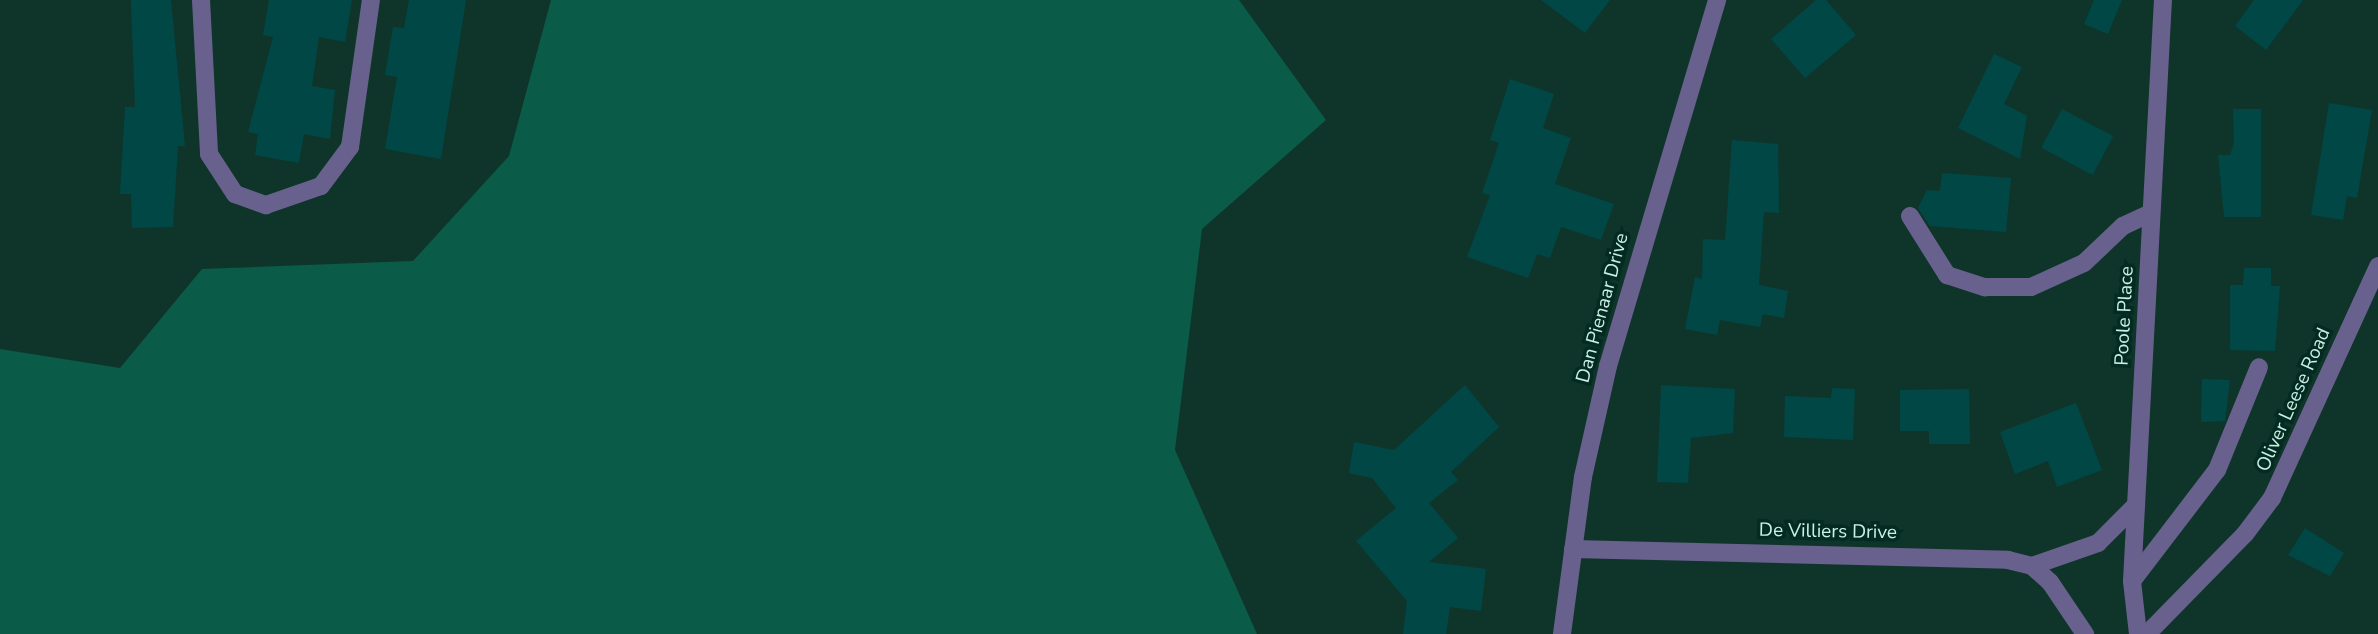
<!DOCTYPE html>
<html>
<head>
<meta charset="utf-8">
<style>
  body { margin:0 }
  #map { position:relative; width:2378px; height:634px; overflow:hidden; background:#0f352b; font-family:"Nunito Sans",sans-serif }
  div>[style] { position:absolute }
  .green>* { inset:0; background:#0b5b49 }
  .building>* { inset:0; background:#004745; transform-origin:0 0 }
  .service>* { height:18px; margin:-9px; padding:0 9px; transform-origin:9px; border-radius:9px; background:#69618d }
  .minor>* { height:18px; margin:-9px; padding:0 9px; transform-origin:9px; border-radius:9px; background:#69618d }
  span { translate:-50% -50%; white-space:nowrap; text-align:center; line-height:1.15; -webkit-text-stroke:7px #032b21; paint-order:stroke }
  .street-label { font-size:19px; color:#ccefe3 }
</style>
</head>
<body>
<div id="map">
  <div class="green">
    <div style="clip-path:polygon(551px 0,1239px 0,1326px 120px,1202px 229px,1175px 450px,1257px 634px,0 634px,0 349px,120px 368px,202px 269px,413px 261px,509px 156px)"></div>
  </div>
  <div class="building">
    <div style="clip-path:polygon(131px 0,171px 0,185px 146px,178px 146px,173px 227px,132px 228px,131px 194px,120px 194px,125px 107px,135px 107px)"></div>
    <div style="clip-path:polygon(269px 0,352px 0,345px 42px,319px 37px,312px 86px,335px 90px,330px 139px,304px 134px,299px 163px,255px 155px,258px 134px,248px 132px,273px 37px,263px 35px)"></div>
    <div style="clip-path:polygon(409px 0,466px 0,441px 159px,385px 149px,397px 77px,385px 75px,393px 27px,404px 28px)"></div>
    <div style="clip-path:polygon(1541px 0,1610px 0,1585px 33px)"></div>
    <div style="clip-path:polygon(1816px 0,1826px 0,1856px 35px,1805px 78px,1771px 39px)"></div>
    <div style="clip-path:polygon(2094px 0,2122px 0,2108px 34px,2084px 24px)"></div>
    <div style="clip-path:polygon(2254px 0,2303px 0,2266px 50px,2235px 26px)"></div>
    <div style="clip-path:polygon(1994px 54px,2022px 67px,2004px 104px,2027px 116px,2020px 159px,1958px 128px)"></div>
    <div style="clip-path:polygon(1510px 79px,1554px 94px,1543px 128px,1571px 138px,1555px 184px,1614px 204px,1601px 240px,1561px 227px,1550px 258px,1537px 254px,1528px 278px,1467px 257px,1490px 195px,1482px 193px,1499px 143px,1490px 140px)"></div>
    <div style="clip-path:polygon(2329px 103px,2372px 110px,2357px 198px,2347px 196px,2343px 220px,2311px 215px)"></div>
    <div style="left:2062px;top:109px;width:58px;height:44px;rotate:28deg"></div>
    <div style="clip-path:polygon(2233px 109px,2261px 109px,2261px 217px,2224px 217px,2218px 155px,2230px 155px,2234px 143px)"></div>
    <div style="clip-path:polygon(1732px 140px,1778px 144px,1779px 213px,1764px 212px,1759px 285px,1788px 291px,1784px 318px,1763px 314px,1760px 327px,1720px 320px,1717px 335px,1685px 329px,1695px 277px,1702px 279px,1703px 239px,1725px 240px)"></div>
    <div style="clip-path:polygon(1942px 173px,2011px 178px,2006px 232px,1930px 226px,1918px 208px,1927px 190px,1940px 191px)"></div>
    <div style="clip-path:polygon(2244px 268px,2271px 268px,2271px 286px,2280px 286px,2275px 351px,2230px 350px,2230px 285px,2243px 285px)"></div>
    <div style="clip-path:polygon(2202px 379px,2230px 380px,2225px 421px,2201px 422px)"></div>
    <div style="clip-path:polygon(1465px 385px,1499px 427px,1451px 472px,1458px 480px,1429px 503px,1458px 538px,1429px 562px,1486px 569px,1481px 611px,1450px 607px,1446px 634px,1403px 634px,1407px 601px,1356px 541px,1396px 508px,1372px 478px,1349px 473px,1354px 442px,1394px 450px)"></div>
    <div style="clip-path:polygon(1661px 385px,1735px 389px,1733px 433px,1691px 438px,1688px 483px,1657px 482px)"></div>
    <div style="clip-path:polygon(1832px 388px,1855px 389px,1853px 440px,1784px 437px,1785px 396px,1831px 398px)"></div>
    <div style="clip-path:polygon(1969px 389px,1970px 444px,1929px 444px,1929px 431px,1900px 431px,1900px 390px)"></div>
    <div style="clip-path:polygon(2076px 403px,2102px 470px,2057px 487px,2048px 461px,2015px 474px,2000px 432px)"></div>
    <div style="clip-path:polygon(2305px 528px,2344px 553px,2330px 576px,2288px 555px)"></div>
  </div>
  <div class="service">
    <div style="left:1910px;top:216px;width:70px;rotate:57.9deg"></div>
    <div style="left:1947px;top:275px;width:40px;rotate:18deg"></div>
    <div style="left:1985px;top:287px;width:46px"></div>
    <div style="left:2031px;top:287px;width:58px;rotate:-24.4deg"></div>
    <div style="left:2084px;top:263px;width:54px;rotate:-43.5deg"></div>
    <div style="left:2123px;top:226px;width:31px;rotate:-25deg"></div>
    <div style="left:2132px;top:581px;width:140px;rotate:-52.6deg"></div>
    <div style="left:2217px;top:470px;width:111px;rotate:-67.8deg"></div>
  </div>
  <div class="minor">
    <div style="left:201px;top:0;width:154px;rotate:87deg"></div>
    <div style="left:209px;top:154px;width:48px;rotate:57deg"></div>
    <div style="left:235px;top:194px;width:33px;rotate:20deg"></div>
    <div style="left:266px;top:205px;width:58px;rotate:-19.1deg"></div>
    <div style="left:321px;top:186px;width:49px;rotate:-53.4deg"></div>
    <div style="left:350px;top:147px;width:148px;rotate:-81.9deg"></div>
    <div style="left:1573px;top:549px;width:435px;rotate:1.4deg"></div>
    <div style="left:2008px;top:560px;width:25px;rotate:14deg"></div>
    <div style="left:2032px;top:566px;width:24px;rotate:42deg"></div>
    <div style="left:2050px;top:582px;width:63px;rotate:56.1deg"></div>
    <div style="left:2032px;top:566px;width:70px;rotate:-19.2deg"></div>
    <div style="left:2098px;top:543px;width:54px;rotate:-45deg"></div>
    <div style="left:1562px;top:634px;width:158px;rotate:-82.4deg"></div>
    <div style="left:1583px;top:477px;width:114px;rotate:-77.3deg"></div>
    <div style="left:1608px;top:366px;width:382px;rotate:-73.4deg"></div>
    <div style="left:2138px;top:634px;width:53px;rotate:-96.5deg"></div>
    <div style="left:2132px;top:581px;width:582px;rotate:-86.95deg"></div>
    <div style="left:2147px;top:634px;width:140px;rotate:-45.6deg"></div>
    <div style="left:2245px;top:534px;width:45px;rotate:-53.1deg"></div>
    <div style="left:2272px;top:498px;width:255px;rotate:-65.4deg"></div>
  </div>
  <div class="street-label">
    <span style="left:1603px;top:308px;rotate:-75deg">Dan Pienaar Drive</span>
    <span style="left:2125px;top:316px;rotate:-87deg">Poole Place</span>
    <span style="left:2294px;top:400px;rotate:-66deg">Oliver Leese Road</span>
    <span style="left:1828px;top:532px;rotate:1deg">De Villiers Drive</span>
  </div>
</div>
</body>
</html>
